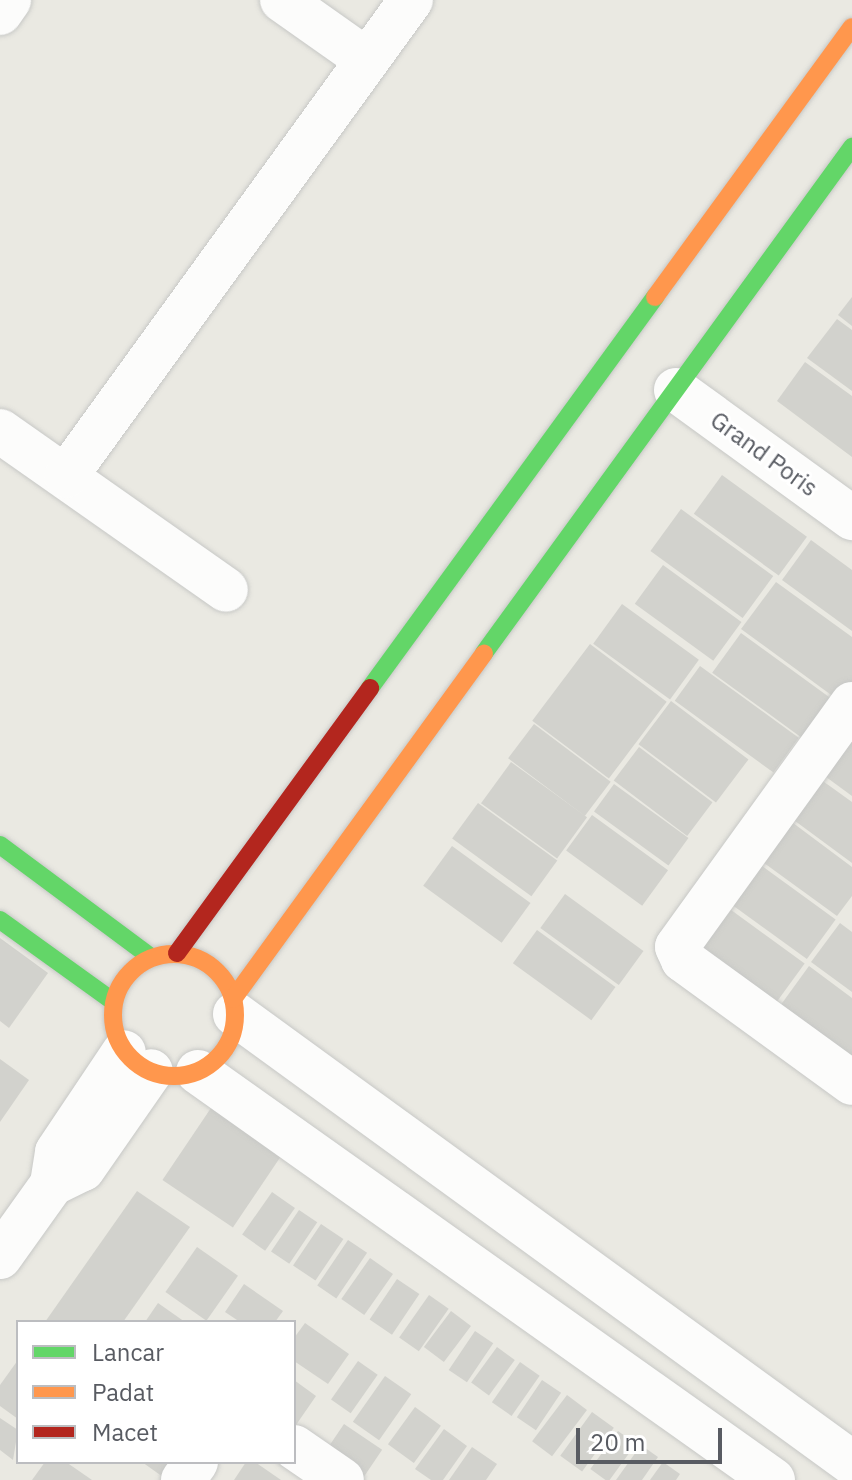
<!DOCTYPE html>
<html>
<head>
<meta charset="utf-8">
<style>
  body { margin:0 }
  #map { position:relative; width:852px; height:1480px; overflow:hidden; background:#eae9e2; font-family:"IBM Plex Sans",sans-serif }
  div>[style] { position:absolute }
  .building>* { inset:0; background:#d2d2cd; transform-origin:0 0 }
  .roads { filter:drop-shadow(0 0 2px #c7c8c6) drop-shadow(0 0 2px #c7c8c6) }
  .street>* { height:44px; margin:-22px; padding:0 22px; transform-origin:22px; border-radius:22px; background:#fcfcfb }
  .fast>* { height:18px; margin:-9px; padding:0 9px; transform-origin:9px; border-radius:9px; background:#63d668 }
  .slow>* { height:18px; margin:-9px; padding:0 9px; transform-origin:9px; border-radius:9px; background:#ff974d }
  .slow>.ring { margin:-9px; padding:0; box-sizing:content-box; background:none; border:18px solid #ff974d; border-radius:50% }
  .jam>* { height:18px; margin:-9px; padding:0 9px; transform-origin:9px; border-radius:9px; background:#b3261e }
  span { translate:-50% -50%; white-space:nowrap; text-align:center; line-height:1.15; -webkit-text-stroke:6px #fff; paint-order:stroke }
  .street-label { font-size:24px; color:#585b62 }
  .legend { position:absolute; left:16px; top:1320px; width:280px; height:144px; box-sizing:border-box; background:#fff; border:2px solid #bcbdc0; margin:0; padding:10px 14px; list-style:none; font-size:24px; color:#585b62 }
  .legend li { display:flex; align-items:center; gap:16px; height:40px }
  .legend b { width:40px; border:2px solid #bcbdc0 }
  .scale { position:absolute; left:576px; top:1428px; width:146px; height:36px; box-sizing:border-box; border:4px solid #585b62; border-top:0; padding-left:10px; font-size:24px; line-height:28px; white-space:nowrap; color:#585b62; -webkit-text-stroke:6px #fff; paint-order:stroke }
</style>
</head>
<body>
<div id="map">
  <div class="building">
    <div style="clip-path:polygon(852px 297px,852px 326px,838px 315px)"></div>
    <div style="clip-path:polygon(837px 319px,852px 330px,852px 391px,807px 358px)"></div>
    <div style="clip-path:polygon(805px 362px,852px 396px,852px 457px,777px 401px)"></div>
    <div style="left:722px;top:475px;width:105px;height:48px;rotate:36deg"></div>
    <div style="left:681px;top:509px;width:114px;height:52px;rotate:36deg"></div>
    <div style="clip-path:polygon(811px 540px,852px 570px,852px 631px,782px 580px)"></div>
    <div style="left:663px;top:565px;width:97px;height:48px;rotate:36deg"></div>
    <div style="clip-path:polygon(776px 582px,852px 637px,852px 682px,838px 700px,741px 629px)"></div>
    <div style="left:622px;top:604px;width:95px;height:49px;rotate:36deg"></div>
    <div style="left:741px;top:633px;width:114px;height:49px;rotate:36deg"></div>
    <div style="left:590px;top:644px;width:96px;height:96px;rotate:37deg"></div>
    <div style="left:700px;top:666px;width:122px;height:43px;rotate:36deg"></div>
    <div style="left:671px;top:701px;width:97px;height:54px;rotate:37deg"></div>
    <div style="left:534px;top:724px;width:96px;height:43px;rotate:37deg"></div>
    <div style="clip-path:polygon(852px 733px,852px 796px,822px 774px)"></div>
    <div style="left:639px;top:747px;width:92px;height:42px;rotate:37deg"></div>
    <div style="left:511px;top:762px;width:94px;height:51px;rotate:36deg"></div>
    <div style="clip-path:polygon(820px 779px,852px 802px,852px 863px,791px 818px)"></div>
    <div style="left:614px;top:784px;width:92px;height:34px;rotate:36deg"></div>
    <div style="left:478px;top:803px;width:98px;height:44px;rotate:36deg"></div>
    <div style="left:592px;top:815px;width:94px;height:44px;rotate:36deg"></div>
    <div style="clip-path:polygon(789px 820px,852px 867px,852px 896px,837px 916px,760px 860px)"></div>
    <div style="left:452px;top:846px;width:97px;height:49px;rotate:36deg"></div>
    <div style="left:758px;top:863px;width:96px;height:49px;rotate:36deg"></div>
    <div style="left:565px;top:894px;width:97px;height:42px;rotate:36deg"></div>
    <div style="left:727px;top:907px;width:96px;height:48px;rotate:36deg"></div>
    <div style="clip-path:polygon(840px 923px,852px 932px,852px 992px,811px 962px)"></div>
    <div style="left:537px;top:930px;width:97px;height:41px;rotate:36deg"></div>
    <div style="clip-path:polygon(0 938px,48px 973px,9px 1028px,0 1021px)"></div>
    <div style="clip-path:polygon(809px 966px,852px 998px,852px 1058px,780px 1006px)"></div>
    <div style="clip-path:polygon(0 1059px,29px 1080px,0 1122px)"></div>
    <div style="left:215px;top:1102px;width:85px;height:94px;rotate:34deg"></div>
    <div style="clip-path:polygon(137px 1191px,190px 1227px,123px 1322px,45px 1322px)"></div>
    <div style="left:272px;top:1192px;width:28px;height:52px;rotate:35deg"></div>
    <div style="left:299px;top:1210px;width:22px;height:50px;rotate:34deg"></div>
    <div style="left:321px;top:1224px;width:27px;height:50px;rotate:34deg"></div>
    <div style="left:348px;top:1240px;width:23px;height:55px;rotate:34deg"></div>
    <div style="left:197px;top:1247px;width:50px;height:55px;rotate:35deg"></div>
    <div style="left:370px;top:1258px;width:28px;height:50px;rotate:35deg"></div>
    <div style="left:397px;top:1279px;width:27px;height:49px;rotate:34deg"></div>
    <div style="clip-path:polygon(244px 1284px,283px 1311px,275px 1322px,240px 1322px,225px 1312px)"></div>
    <div style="left:429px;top:1295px;width:24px;height:52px;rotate:35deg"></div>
    <div style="clip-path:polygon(158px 1303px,185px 1322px,145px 1322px)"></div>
    <div style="left:451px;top:1311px;width:25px;height:45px;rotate:37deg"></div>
    <div style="clip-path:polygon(305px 1323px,349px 1354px,328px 1384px,294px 1361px,294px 1338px)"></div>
    <div style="left:475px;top:1331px;width:22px;height:47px;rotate:34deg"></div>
    <div style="left:497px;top:1347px;width:22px;height:44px;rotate:36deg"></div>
    <div style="clip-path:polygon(18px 1360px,18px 1419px,0 1406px,0 1385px)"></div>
    <div style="left:358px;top:1361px;width:24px;height:47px;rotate:35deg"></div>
    <div style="left:520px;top:1362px;width:24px;height:49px;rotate:35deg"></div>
    <div style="left:385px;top:1376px;width:32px;height:56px;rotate:35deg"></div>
    <div style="clip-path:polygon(294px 1380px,316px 1396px,296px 1425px,294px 1424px)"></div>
    <div style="left:542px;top:1380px;width:23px;height:45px;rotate:34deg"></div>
    <div style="left:567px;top:1395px;width:25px;height:58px;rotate:37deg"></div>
    <div style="left:415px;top:1407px;width:32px;height:46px;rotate:36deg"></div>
    <div style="left:592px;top:1412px;width:27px;height:54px;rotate:36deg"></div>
    <div style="clip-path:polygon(0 1418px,18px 1430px,13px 1460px,0 1450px)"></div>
    <div style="left:344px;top:1424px;width:46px;height:39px;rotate:34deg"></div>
    <div style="clip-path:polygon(444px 1429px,467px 1446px,443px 1480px,431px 1480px,415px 1469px)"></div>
    <div style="left:618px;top:1431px;width:22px;height:47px;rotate:36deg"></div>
    <div style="clip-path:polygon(641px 1445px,658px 1457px,642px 1480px,616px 1480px)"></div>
    <div style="clip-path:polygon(472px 1447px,497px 1464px,486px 1480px,449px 1480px)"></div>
    <div style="clip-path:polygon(45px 1462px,66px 1462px,92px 1480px,32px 1480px)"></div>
    <div style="clip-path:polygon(142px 1462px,173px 1462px,163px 1477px)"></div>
    <div style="clip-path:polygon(246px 1462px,255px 1462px,281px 1480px,234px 1480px)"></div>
    <div style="clip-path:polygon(663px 1462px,680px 1474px,676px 1480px,650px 1480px)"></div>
  </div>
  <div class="roads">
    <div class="street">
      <div style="left:282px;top:0;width:104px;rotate:35.2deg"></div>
      <div style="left:0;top:13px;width:16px;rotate:-55deg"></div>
      <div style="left:676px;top:390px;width:218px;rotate:36deg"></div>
      <div style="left:0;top:431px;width:276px;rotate:35.1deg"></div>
      <div style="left:66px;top:476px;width:588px;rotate:-54.07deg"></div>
      <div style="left:852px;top:704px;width:299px;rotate:125.8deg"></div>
      <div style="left:677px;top:947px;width:14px;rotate:65deg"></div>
      <div style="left:683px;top:960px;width:209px;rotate:36deg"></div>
      <div style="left:235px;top:1014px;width:763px;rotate:36.04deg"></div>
      <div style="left:198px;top:1072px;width:705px;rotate:35.36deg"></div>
      <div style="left:52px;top:1184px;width:34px;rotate:-26deg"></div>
      <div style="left:83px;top:1169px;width:119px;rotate:-55.2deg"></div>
      <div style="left:0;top:1257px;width:90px;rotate:-54.5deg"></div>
      <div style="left:52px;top:1184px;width:32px;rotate:-81deg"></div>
      <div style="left:57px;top:1152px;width:120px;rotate:-56.2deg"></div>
      <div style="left:294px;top:1447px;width:58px;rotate:34.5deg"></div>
      <div style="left:183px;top:1480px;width:22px;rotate:-54deg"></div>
    </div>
    <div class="fast">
      <div style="left:484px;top:653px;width:626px;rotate:-53.97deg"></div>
      <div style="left:370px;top:688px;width:484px;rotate:-53.9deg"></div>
      <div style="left:0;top:845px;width:189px;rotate:36.6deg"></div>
      <div style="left:0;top:920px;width:140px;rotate:35.7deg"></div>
    </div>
    <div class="slow">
      <div style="left:655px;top:297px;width:334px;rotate:-53.9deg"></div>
      <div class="ring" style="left:113px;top:954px;width:104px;height:104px"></div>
      <div style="left:233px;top:999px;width:427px;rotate:-54deg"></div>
    </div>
    <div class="jam">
      <div style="left:177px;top:953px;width:328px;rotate:-53.9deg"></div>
    </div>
  </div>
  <div class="street-label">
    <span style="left:764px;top:454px;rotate:36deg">Grand Poris</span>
  </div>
  <ul class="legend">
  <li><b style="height:10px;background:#63d668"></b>Lancar</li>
  <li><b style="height:10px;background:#ff974d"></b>Padat</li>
  <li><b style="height:10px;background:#b3261e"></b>Macet</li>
  </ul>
  <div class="scale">20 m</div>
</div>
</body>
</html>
